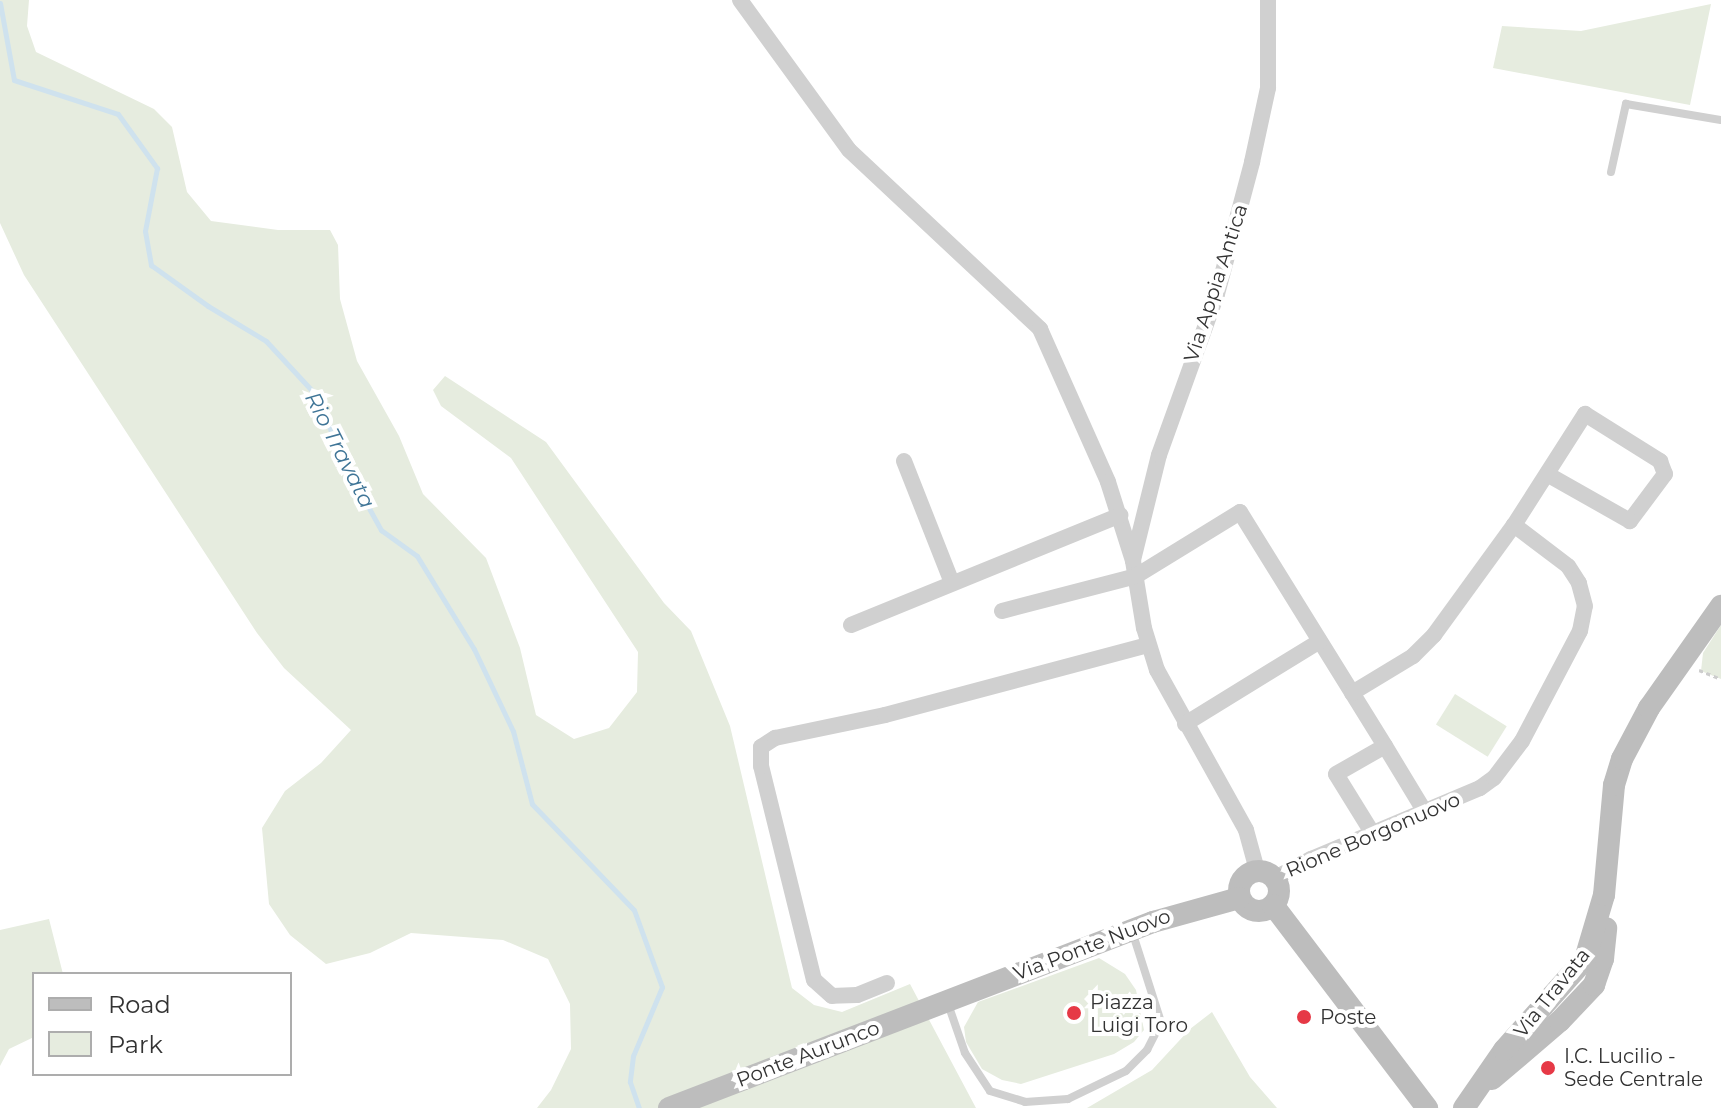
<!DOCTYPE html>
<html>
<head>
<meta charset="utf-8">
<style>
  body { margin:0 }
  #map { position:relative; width:1721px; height:1108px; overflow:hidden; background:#fff; font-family:Montserrat,sans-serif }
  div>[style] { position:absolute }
  .green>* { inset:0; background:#e6ecdf; transform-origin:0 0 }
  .stream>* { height:5px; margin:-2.5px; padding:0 2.5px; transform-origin:2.5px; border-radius:2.5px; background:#cfe2ee }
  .path>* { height:3px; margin-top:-1.5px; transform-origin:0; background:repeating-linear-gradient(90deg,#cdcdcd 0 4px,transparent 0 8px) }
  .lane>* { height:8px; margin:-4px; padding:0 4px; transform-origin:4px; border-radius:4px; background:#d0d0d0 }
  .street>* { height:16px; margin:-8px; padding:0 8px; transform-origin:8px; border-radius:8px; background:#d0d0d0 }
  .secondary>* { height:22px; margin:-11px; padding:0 11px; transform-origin:11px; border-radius:11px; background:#bdbdbd }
  .secondary>.ring { margin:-11px; padding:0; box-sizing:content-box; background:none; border:22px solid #bdbdbd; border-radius:50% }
  .dots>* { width:22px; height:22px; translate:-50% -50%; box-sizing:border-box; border:4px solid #fff; border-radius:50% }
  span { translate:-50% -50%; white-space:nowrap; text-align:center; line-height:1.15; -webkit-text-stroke:8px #fff; paint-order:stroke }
  .street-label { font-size:20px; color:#333 }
  .poi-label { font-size:20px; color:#333 }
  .left { translate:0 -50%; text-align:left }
  .water-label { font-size:22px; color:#3f7597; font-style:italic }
  .legend { position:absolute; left:32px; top:972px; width:260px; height:104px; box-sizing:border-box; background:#fff; border:2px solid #adadad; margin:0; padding:10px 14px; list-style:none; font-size:24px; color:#333 }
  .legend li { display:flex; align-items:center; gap:16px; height:40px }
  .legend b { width:40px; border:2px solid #adadad }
</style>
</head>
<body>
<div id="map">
  <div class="green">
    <div style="clip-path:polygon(0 0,29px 0,27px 26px,36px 52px,154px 109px,172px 127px,187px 192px,211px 221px,278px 230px,330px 230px,338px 245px,340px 299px,357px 361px,399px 436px,423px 494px,486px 558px,520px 648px,536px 715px,574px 739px,609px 728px,637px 692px,638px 652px,511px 458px,441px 406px,433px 390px,445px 376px,546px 442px,664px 603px,691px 631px,730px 726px,792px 988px,814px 1005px,842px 1012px,910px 984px,976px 1108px,537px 1108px,551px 1090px,571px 1049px,570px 1004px,548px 959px,503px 940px,411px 933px,370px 953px,326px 964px,290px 935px,269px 904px,262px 828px,285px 791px,321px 763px,351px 730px,284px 668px,257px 633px,24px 275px,0 223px)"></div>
    <div style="clip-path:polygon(1711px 4px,1690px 105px,1493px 68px,1502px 26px,1581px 31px)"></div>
    <div style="clip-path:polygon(1721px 625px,1721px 679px,1701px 671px,1703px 653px)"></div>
    <div style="left:1455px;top:694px;width:61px;height:36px;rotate:32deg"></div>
    <div style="clip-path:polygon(49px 919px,63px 974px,34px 974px,34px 1037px,9px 1049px,0 1066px,0 930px)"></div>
    <div style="clip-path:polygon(1099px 958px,1125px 974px,1136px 990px,1144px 1030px,1134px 1042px,1114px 1054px,1021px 1084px,1002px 1080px,982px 1069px,966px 1042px,964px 1027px,978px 1002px)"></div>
    <div style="clip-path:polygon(1212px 1012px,1250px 1077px,1277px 1108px,1087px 1108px,1152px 1070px,1190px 1029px)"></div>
  </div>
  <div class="stream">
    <div style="left:0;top:3px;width:78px;rotate:79.7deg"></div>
    <div style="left:14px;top:80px;width:109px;rotate:18.1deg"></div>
    <div style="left:118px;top:114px;width:67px;rotate:54.2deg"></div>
    <div style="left:157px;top:168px;width:64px;rotate:100.8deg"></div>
    <div style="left:145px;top:231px;width:35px;rotate:80deg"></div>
    <div style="left:151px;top:265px;width:70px;rotate:35.7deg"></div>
    <div style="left:208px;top:306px;width:68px;rotate:31.1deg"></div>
    <div style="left:266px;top:341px;width:74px;rotate:47.2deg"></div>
    <div style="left:316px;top:395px;width:74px;rotate:67.6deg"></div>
    <div style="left:344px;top:463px;width:77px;rotate:61.1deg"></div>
    <div style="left:381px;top:530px;width:44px;rotate:35.8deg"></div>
    <div style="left:417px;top:556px;width:109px;rotate:58.5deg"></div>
    <div style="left:474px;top:649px;width:91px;rotate:64.6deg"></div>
    <div style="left:513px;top:731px;width:75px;rotate:75.4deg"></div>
    <div style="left:532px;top:804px;width:147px;rotate:46.1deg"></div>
    <div style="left:634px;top:910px;width:82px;rotate:70deg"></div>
    <div style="left:662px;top:987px;width:75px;rotate:112.8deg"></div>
    <div style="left:633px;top:1056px;width:26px;rotate:97deg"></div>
    <div style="left:630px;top:1082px;width:28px;rotate:71deg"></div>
  </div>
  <div class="path">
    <div style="left:1699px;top:670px;width:24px;rotate:22deg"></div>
  </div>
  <div class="lane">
    <div style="left:1611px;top:172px;width:70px;rotate:-77.6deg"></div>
    <div style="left:1626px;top:104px;width:96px;rotate:9.6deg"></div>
    <div style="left:947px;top:1001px;width:55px;rotate:70.9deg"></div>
    <div style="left:965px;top:1053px;width:45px;rotate:56.7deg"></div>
    <div style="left:990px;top:1091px;width:37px;rotate:17deg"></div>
    <div style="left:1025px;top:1102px;width:43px;rotate:-4deg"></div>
    <div style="left:1068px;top:1099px;width:64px;rotate:-25.8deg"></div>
    <div style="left:1126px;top:1071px;width:30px;rotate:-45deg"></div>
    <div style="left:1147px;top:1050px;width:31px;rotate:-63deg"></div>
    <div style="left:1161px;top:1022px;width:92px;rotate:-107.7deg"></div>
  </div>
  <div class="street">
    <div style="left:740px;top:0;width:185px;rotate:54deg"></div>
    <div style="left:849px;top:150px;width:262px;rotate:43.1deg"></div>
    <div style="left:1040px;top:329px;width:167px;rotate:66deg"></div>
    <div style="left:1108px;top:482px;width:83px;rotate:72.4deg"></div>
    <div style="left:1133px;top:561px;width:68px;rotate:80.7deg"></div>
    <div style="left:1144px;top:628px;width:44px;rotate:72.8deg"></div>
    <div style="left:1157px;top:670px;width:183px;rotate:60.9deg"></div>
    <div style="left:1246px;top:830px;width:41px;rotate:74.6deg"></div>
    <div style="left:904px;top:461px;width:131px;rotate:68.5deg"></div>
    <div style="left:1133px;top:560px;width:108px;rotate:-76.1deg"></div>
    <div style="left:1159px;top:455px;width:171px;rotate:-70.2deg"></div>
    <div style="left:1217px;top:294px;width:137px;rotate:-75.1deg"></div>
    <div style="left:1252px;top:162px;width:76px;rotate:-77.8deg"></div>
    <div style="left:1268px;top:88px;width:88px;rotate:-90deg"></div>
    <div style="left:1002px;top:611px;width:138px;rotate:-14.6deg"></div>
    <div style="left:1136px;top:576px;width:122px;rotate:-31.6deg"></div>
    <div style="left:1240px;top:512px;width:275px;rotate:58.2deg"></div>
    <div style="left:851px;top:625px;width:291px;rotate:-22.2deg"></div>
    <div style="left:1352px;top:693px;width:71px;rotate:-31.2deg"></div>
    <div style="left:1413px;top:656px;width:30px;rotate:-45deg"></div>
    <div style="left:1434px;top:635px;width:136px;rotate:-54deg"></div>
    <div style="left:1514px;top:525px;width:132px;rotate:-57.4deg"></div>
    <div style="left:1585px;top:414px;width:89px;rotate:32.1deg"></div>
    <div style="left:1660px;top:461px;width:14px;rotate:69deg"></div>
    <div style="left:1665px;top:474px;width:59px;rotate:126.7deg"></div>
    <div style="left:1630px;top:521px;width:95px;rotate:-150.5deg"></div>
    <div style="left:1185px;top:724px;width:158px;rotate:-31.6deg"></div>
    <div style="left:1373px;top:834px;width:70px;rotate:-121.7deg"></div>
    <div style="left:1336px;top:774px;width:56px;rotate:-29.7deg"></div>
    <div style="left:1385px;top:746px;width:77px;rotate:58.8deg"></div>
    <div style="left:1275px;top:878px;width:41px;rotate:-27.8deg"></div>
    <div style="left:1311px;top:859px;width:183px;rotate:-22.8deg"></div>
    <div style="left:1480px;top:788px;width:17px;rotate:-36deg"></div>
    <div style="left:1494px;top:778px;width:46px;rotate:-52.9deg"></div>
    <div style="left:1522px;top:741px;width:124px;rotate:-62.2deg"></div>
    <div style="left:1580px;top:631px;width:25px;rotate:-79deg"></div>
    <div style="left:1585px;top:606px;width:24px;rotate:-105deg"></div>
    <div style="left:1579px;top:583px;width:20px;rotate:-123deg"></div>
    <div style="left:1568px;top:566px;width:68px;rotate:-142.8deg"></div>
    <div style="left:887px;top:983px;width:32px;rotate:158deg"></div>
    <div style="left:857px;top:995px;width:25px;rotate:178deg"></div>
    <div style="left:832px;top:996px;width:24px;rotate:-138deg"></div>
    <div style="left:814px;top:980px;width:220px;rotate:-103.9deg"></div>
    <div style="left:761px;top:766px;width:19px;rotate:-90deg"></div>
    <div style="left:761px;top:747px;width:17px;rotate:-33deg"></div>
    <div style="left:775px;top:738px;width:112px;rotate:-11.8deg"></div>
    <div style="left:885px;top:715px;width:272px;rotate:-14.9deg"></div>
  </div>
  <div class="secondary">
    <div class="ring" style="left:1239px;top:871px;width:18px;height:18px"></div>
    <div style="left:1273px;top:905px;width:255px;rotate:52.8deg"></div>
    <div style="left:1492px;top:1079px;width:89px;rotate:-40.5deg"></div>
    <div style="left:1560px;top:1021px;width:50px;rotate:-46.6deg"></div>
    <div style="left:1594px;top:985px;width:28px;rotate:-71deg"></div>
    <div style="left:1603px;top:959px;width:31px;rotate:-84deg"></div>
    <div style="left:669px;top:1108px;width:519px;rotate:-21.02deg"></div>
    <div style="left:1153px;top:922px;width:89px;rotate:-15.6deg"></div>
    <div style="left:1464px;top:1108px;width:70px;rotate:-55.4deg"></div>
    <div style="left:1504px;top:1050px;width:122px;rotate:-48.3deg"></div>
    <div style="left:1585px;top:959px;width:67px;rotate:-73.5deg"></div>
    <div style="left:1604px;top:895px;width:110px;rotate:-84.8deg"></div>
    <div style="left:1614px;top:785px;width:27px;rotate:-73deg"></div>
    <div style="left:1622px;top:759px;width:58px;rotate:-62.1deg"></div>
    <div style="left:1649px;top:708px;width:125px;rotate:-54.8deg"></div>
  </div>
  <div class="dots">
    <div style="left:1074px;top:1013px;background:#e63946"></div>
    <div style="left:1304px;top:1017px;background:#e63946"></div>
    <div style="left:1548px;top:1068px;background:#e63946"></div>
  </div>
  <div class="street-label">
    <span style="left:1216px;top:283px;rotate:-72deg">Via Appia Antica</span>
    <span style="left:1373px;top:835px;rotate:-23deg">Rione Borgonuovo</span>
    <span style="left:1092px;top:945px;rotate:-21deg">Via Ponte Nuovo</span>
    <span style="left:1552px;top:993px;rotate:-51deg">Via Travata</span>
    <span style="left:808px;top:1054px;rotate:-21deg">Ponte Aurunco</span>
  </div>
  <div class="poi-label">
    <span class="left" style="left:1090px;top:1014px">Piazza<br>Luigi Toro</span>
    <span class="left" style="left:1320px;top:1017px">Poste</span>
    <span class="left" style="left:1564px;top:1068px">I.C. Lucilio -<br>Sede Centrale</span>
  </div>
  <div class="water-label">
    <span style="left:340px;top:450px;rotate:63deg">Rio Travata</span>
  </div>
  <ul class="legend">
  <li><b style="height:10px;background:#bdbdbd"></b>Road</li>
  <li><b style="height:22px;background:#e6ecdf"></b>Park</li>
  </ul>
</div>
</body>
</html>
